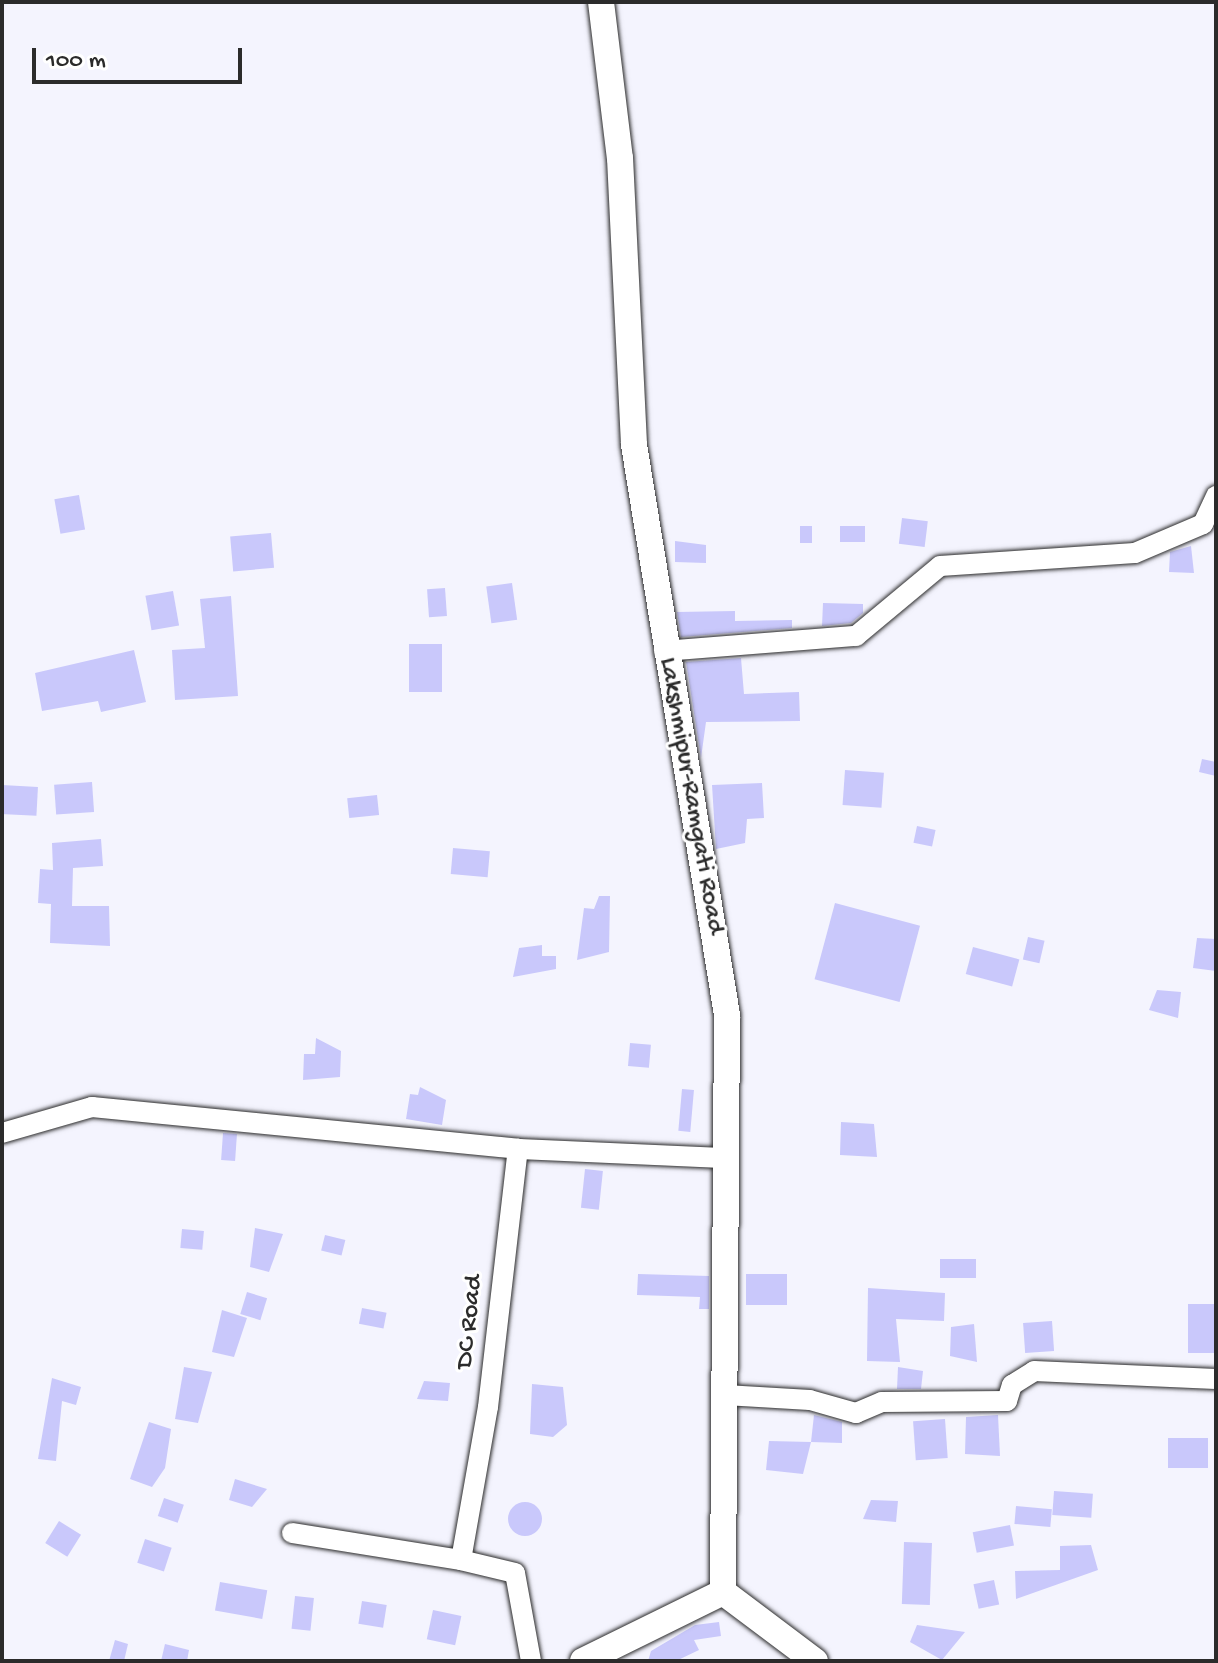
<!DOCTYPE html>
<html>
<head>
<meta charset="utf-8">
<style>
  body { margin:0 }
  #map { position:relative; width:1218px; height:1663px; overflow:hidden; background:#f4f4fe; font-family:"Gochi Hand",sans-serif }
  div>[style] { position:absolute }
  .building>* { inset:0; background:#c9c8fb; transform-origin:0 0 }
  .round { border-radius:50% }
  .roads { filter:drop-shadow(0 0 2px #2b2b2b) drop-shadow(0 0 2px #2b2b2b) }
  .minor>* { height:20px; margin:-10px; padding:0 10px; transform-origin:10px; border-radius:10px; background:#fff }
  .major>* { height:26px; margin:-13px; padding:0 13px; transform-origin:13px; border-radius:13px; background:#fff }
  span { translate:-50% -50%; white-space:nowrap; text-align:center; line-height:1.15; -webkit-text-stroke:6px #fff; paint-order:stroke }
  .street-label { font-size:26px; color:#2b2b2b }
  .frame { position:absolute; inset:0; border:4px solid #2b2b2b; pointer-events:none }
  .scale { position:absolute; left:32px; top:48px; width:210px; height:36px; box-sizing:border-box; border:4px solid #2b2b2b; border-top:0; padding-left:10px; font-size:24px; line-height:28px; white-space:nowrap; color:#2b2b2b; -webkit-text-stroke:6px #fff; paint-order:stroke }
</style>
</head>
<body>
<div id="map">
  <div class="building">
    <div style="left:79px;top:495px;width:35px;height:25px;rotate:80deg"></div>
    <div style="left:902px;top:518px;width:26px;height:26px;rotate:7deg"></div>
    <div style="left:800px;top:526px;width:12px;height:17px"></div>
    <div style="left:865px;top:526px;width:16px;height:25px;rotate:90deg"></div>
    <div style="left:271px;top:533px;width:35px;height:41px;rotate:85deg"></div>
    <div style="clip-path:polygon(675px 541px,706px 545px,706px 563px,675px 562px)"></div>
    <div style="clip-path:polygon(1191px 546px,1194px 573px,1169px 572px,1170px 552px)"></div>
    <div style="left:512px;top:583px;width:37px;height:26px;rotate:82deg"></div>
    <div style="left:445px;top:588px;width:28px;height:18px;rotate:86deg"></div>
    <div style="left:173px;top:591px;width:35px;height:28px;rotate:80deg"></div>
    <div style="clip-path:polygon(231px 596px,238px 696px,175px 700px,172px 650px,205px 648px,200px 599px)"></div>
    <div style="clip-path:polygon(823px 603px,863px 604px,863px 613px,851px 623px,822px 626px)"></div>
    <div style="clip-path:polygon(735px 611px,735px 621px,792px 620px,792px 628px,681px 637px,677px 612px)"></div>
    <div style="left:409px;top:644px;width:33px;height:48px"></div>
    <div style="clip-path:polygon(134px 650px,146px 702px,101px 712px,98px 701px,42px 711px,35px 673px)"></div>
    <div style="clip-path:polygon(741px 658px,744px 694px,799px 692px,800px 721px,706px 722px,701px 758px,686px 662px)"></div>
    <div style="clip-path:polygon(1202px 759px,1216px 762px,1216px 776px,1199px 772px)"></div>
    <div style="left:845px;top:770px;width:39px;height:35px;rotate:4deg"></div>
    <div style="left:92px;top:782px;width:30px;height:38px;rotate:86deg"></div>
    <div style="clip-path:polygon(762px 783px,764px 818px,747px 819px,745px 843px,716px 849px,712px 785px)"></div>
    <div style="left:2px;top:785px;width:36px;height:29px;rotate:3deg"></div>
    <div style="left:377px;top:795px;width:20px;height:30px;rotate:84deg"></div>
    <div style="left:917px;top:826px;width:19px;height:17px;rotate:12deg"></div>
    <div style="clip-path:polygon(101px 839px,103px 866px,73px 868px,72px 906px,109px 906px,110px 946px,50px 943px,51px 904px,38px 903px,40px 869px,53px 870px,52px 843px)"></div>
    <div style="left:453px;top:848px;width:37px;height:26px;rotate:5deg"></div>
    <div style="clip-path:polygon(599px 896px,610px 896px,609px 952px,577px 960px,584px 908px,594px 909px)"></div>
    <div style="left:835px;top:903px;width:88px;height:79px;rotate:15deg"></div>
    <div style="left:1028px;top:937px;width:17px;height:23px;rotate:13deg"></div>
    <div style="clip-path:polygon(1197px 938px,1216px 939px,1216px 971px,1193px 968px)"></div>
    <div style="clip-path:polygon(542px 945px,542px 956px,556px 956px,556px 969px,513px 977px,519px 948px)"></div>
    <div style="left:973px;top:947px;width:48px;height:28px;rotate:15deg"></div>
    <div style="clip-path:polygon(1157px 990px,1181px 992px,1178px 1018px,1149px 1010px)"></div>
    <div style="clip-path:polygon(316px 1038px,341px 1051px,340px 1077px,303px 1080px,304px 1054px,315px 1054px)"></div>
    <div style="left:630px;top:1043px;width:21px;height:23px;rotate:5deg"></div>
    <div style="clip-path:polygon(420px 1087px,446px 1100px,442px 1125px,406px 1119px,410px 1094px,418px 1095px)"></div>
    <div style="left:682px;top:1089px;width:12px;height:42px;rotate:5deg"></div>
    <div style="clip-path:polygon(841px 1122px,874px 1124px,877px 1157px,840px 1155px)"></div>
    <div style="left:223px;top:1133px;width:14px;height:27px;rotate:4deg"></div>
    <div style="left:585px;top:1169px;width:18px;height:39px;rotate:6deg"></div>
    <div style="clip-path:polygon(255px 1228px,283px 1234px,269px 1272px,250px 1267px)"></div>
    <div style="left:182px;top:1229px;width:22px;height:19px;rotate:5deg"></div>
    <div style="left:325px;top:1235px;width:21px;height:16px;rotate:14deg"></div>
    <div style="left:940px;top:1259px;width:36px;height:19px"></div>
    <div style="clip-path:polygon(638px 1274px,709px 1276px,709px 1309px,699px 1309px,700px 1297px,637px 1295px)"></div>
    <div style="left:746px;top:1274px;width:41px;height:31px"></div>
    <div style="clip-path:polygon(868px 1288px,945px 1293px,944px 1321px,896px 1319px,900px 1362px,867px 1361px)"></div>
    <div style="left:247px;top:1292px;width:21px;height:23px;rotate:17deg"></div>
    <div style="left:1216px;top:1304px;width:49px;height:28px;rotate:90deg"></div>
    <div style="left:362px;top:1308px;width:25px;height:16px;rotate:11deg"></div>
    <div style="clip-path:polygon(222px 1310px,247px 1318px,234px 1357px,212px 1352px)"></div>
    <div style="left:1052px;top:1321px;width:30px;height:29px;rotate:86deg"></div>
    <div style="clip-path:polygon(974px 1324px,977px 1362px,950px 1356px,951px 1327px)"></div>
    <div style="clip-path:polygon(184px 1367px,212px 1372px,198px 1423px,175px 1419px)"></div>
    <div style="clip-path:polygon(898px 1367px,923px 1371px,921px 1389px,897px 1389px)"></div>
    <div style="clip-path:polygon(52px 1378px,81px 1387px,76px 1405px,62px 1401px,56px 1461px,38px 1459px)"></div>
    <div style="clip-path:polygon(424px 1381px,450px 1383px,448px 1401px,417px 1399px)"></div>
    <div style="clip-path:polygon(532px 1384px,563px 1387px,567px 1425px,553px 1437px,530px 1434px)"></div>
    <div style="clip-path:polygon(814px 1415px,842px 1422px,842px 1443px,811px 1442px)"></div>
    <div style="clip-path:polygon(998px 1415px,1000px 1456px,965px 1454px,966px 1417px)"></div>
    <div style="left:945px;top:1419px;width:39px;height:32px;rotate:86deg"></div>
    <div style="clip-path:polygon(149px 1422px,171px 1429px,165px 1468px,152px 1487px,130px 1479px)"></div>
    <div style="left:1168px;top:1438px;width:40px;height:30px"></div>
    <div style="clip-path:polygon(769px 1441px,811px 1442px,803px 1474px,766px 1470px)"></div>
    <div style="clip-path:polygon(235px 1479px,267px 1489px,252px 1507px,229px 1500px)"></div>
    <div style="left:1054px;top:1491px;width:39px;height:24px;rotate:4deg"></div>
    <div style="left:164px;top:1498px;width:21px;height:19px;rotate:19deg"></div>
    <div style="clip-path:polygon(871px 1500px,898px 1501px,896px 1522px,863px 1519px)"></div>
    <div class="round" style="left:508px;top:1502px;width:34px;height:34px"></div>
    <div style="left:1016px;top:1506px;width:36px;height:18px;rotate:5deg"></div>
    <div style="left:59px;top:1521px;width:26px;height:26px;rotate:32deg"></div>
    <div style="left:1010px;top:1525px;width:21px;height:38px;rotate:79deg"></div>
    <div style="left:145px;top:1539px;width:28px;height:25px;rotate:18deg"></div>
    <div style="left:904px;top:1542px;width:28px;height:62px;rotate:2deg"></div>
    <div style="clip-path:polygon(1091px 1545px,1098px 1570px,1016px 1599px,1015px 1571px,1060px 1570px,1060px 1546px)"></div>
    <div style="left:994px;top:1580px;width:25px;height:21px;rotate:78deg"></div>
    <div style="left:220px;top:1582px;width:48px;height:29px;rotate:10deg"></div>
    <div style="left:295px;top:1596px;width:19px;height:33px;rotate:6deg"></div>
    <div style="left:362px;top:1601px;width:25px;height:23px;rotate:9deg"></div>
    <div style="left:433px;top:1610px;width:29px;height:30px;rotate:12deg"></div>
    <div style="clip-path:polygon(719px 1622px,721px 1636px,694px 1640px,699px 1650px,676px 1661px,648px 1661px,651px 1651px,695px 1625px)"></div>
    <div style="clip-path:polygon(917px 1625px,965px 1632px,942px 1660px,910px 1642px)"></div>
    <div style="clip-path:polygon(115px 1640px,128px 1644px,124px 1661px,109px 1661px)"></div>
    <div style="clip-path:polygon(165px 1644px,189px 1650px,187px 1661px,161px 1661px)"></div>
  </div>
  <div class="roads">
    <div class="minor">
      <div style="left:664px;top:651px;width:193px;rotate:-4.5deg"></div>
      <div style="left:856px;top:636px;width:109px;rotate:-39.8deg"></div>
      <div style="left:940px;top:566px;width:195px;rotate:-3.8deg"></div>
      <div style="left:1135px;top:553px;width:74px;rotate:-23.1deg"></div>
      <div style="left:1203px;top:524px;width:31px;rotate:-65deg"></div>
      <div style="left:2px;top:1133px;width:94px;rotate:-16.1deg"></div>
      <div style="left:92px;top:1107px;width:428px;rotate:5.6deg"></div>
      <div style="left:725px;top:1395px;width:85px;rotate:3.4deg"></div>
      <div style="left:810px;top:1400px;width:48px;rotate:15.8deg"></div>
      <div style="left:856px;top:1413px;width:28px;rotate:-23deg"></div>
      <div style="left:882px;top:1402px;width:125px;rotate:-0.5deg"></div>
      <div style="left:1007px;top:1401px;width:17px;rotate:-73deg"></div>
      <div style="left:1012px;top:1385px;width:26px;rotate:-32deg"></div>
      <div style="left:1034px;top:1371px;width:182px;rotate:2.5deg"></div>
      <div style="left:292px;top:1533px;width:171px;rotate:9.1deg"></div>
      <div style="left:531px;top:1661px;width:89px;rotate:-100.3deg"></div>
      <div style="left:515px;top:1573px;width:56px;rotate:-166.5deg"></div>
      <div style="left:461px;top:1560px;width:155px;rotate:-80deg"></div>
      <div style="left:488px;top:1407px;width:260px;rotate:-83.4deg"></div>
      <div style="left:518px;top:1149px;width:206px;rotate:2.5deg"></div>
    </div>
    <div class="major">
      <div style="left:601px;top:2px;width:157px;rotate:83.1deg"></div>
      <div style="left:620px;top:158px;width:287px;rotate:87.2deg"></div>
      <div style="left:634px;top:445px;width:578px;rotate:80.73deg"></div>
      <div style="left:727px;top:1015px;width:577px;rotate:90.4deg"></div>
      <div style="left:723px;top:1592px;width:115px;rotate:36.9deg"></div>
      <div style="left:583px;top:1661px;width:156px;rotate:-26.2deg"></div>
    </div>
  </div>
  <div class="street-label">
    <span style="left:690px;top:796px;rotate:80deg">Lakshmipur-Ramgati Road</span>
    <span style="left:471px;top:1322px;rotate:-84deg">DC Road</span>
  </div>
  <div class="frame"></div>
  <div class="scale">100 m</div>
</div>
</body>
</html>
